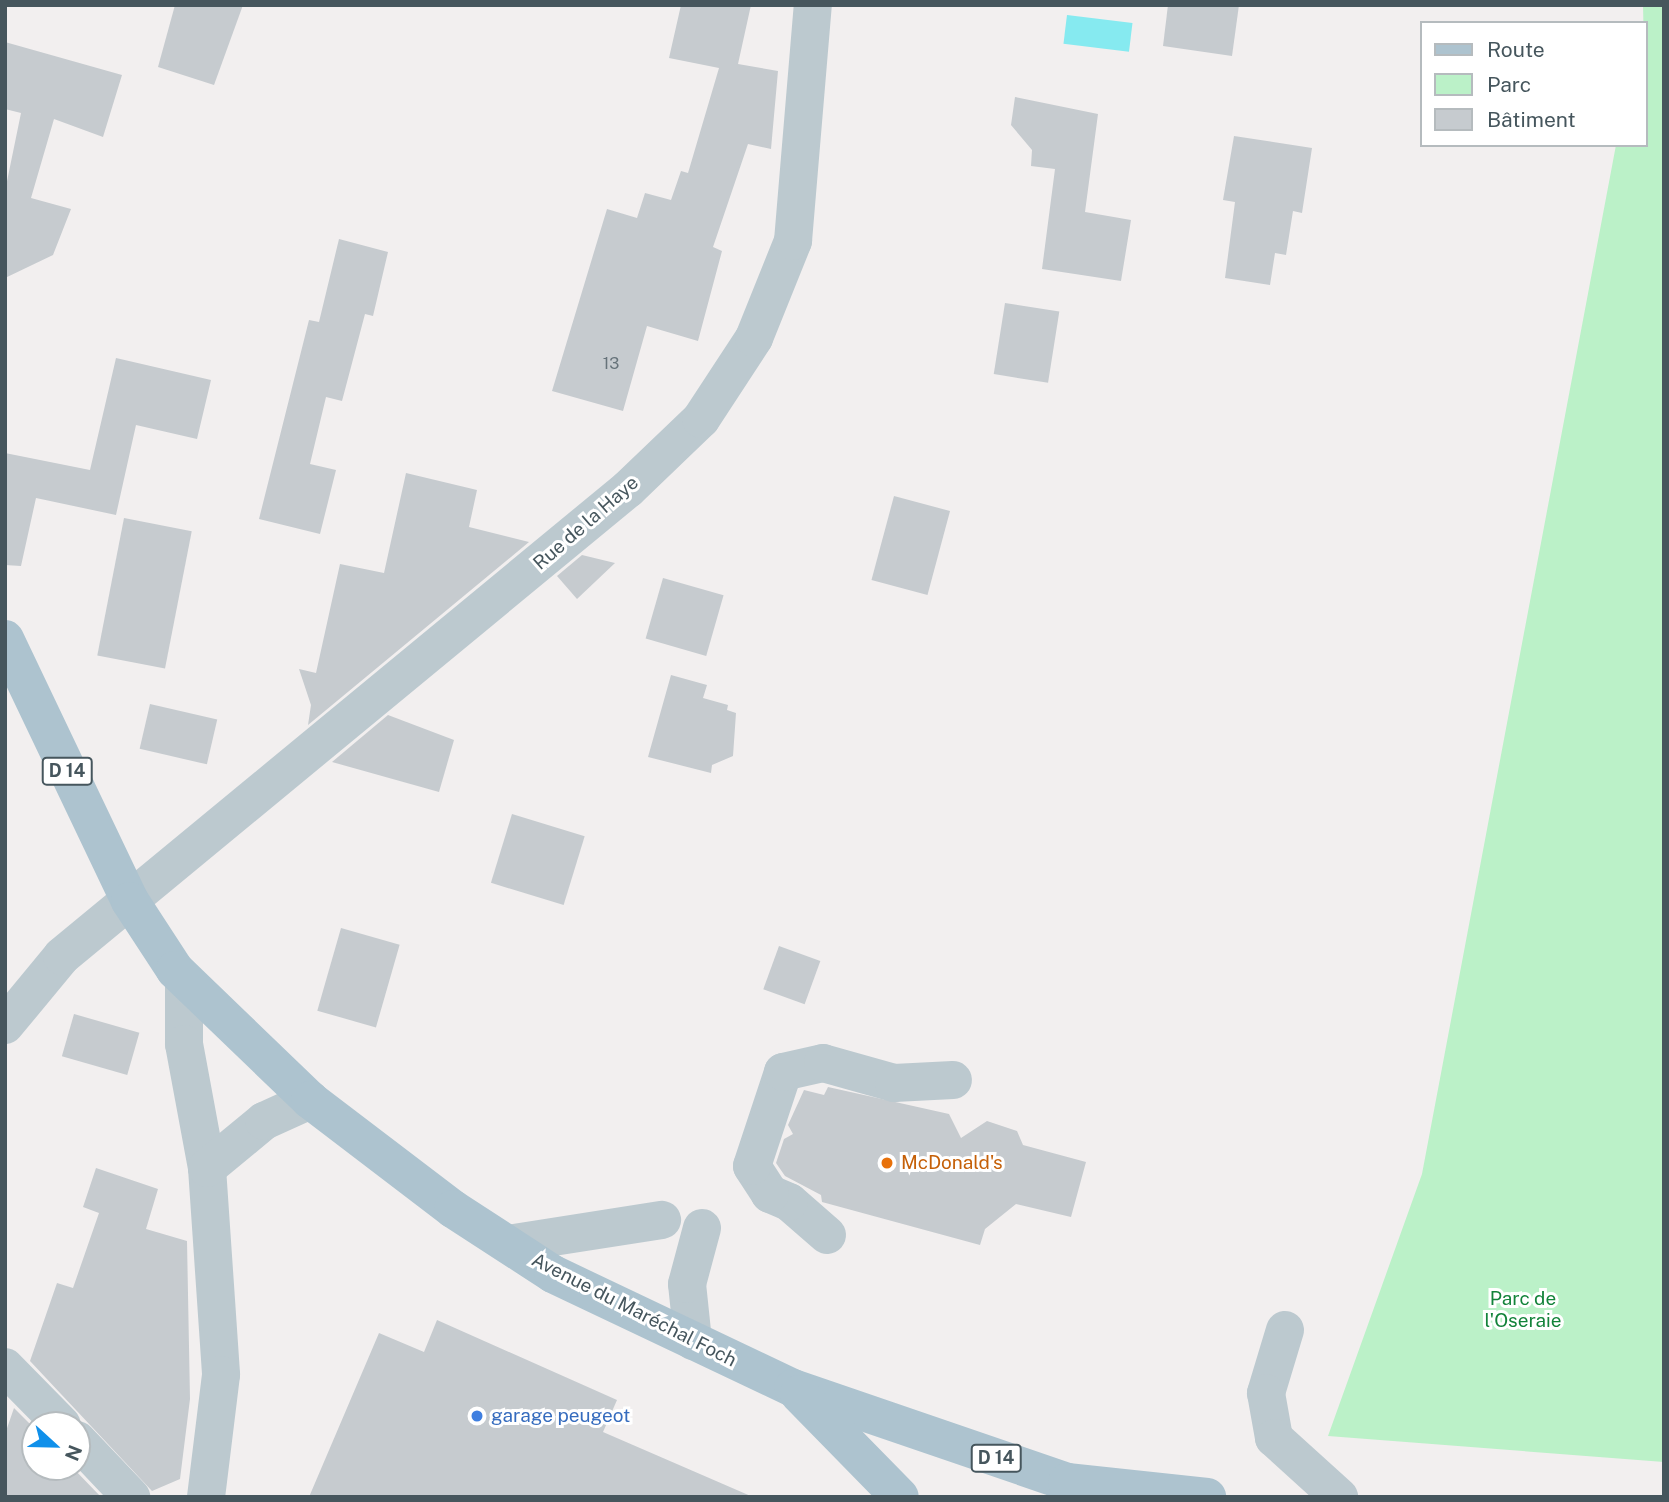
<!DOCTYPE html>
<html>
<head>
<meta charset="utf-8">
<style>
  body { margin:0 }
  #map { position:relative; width:1669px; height:1502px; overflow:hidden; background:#f2efef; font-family:"Public Sans",sans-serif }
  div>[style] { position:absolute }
  .green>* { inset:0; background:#bbf1c8 }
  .water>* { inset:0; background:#86eaf0; transform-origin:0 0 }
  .building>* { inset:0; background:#c6cbcf; transform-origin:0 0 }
  .minor>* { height:38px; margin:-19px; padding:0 19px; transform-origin:19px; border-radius:19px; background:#bcc9cf }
  .major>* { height:38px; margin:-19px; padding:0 19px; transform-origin:19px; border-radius:19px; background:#adc3cf }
  .dots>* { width:19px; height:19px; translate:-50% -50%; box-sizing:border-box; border:4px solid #fff; border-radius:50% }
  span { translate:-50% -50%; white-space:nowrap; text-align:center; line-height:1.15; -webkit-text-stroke:6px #fff; paint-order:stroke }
  .number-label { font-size:16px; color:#66737a }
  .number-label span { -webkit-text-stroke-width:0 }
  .shield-label span { padding:2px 5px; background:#fff; border:2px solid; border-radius:5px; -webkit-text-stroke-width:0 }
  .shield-label { font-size:18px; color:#46565d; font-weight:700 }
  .street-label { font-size:19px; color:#46565d }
  .food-label { font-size:19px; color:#c56008 }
  .left { translate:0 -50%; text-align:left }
  .park-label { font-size:19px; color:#13833a }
  .shop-label { font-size:19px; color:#366cbe }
  .frame { position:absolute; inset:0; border:7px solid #46565d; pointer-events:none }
  .legend { position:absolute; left:1420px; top:21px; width:228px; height:126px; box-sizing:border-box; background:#fff; border:2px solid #b5bbbe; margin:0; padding:9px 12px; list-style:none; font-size:21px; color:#46565d }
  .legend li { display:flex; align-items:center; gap:14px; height:35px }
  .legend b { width:35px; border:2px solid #b5bbbe }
  .north { position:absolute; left:21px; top:1411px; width:70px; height:70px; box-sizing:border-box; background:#fff; border:2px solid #b5bbbe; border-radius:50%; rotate:112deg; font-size:19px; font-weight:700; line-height:28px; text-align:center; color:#46565d }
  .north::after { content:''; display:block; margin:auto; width:24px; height:32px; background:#1090ea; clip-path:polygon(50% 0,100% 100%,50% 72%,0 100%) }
</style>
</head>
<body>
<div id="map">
  <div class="green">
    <div style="clip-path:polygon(1643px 5px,1664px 5px,1664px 1462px,1328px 1436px,1422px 1174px,1616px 145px,1646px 145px)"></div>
  </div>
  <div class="water">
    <div style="left:1067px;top:15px;width:66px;height:29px;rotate:7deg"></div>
  </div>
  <div class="building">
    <div style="clip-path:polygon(175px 5px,243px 5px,214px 85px,158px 67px)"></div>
    <div style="clip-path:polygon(681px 5px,751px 5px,738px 64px,778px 71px,771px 149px,748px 144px,713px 247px,722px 251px,698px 341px,647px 326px,623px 411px,552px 391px,607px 209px,637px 218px,645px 193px,671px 200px,681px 171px,688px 173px,719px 68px,669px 58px)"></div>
    <div style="clip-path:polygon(1168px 5px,1239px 5px,1232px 56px,1163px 46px)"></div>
    <div style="clip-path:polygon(5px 42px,122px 75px,103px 137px,54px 119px,31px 198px,71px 209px,53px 255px,5px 278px,5px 191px,21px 113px,5px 109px)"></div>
    <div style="clip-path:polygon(1015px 97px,1098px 114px,1085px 212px,1131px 220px,1121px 281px,1042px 269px,1055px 169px,1031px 166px,1032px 150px,1011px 125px)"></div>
    <div style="clip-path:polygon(1234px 136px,1312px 148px,1302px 213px,1293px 211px,1286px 255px,1275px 253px,1270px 285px,1225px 278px,1235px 202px,1223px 200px)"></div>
    <div style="clip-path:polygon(339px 239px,388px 252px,373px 316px,365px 314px,342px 401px,326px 397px,310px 464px,336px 470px,320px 534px,259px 519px,309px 320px,319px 322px)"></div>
    <div style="left:1005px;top:303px;width:55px;height:72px;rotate:9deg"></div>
    <div style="clip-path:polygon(116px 358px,211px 380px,197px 439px,136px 425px,116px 515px,36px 498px,21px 566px,5px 565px,5px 453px,90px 470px)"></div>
    <div style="clip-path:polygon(406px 473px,477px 490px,469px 527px,529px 542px,308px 725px,311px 705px,299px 669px,316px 673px,340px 564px,384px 573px)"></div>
    <div style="left:894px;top:496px;width:58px;height:87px;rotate:15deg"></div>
    <div style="left:124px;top:518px;width:69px;height:140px;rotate:11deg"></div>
    <div style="clip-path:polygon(582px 555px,615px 563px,577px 599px,557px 576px)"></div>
    <div style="left:663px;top:578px;width:63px;height:63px;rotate:16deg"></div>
    <div style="clip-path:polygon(671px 675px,707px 685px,703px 698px,728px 705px,727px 710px,736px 713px,733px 756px,712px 765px,711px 773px,648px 757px)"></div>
    <div style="left:150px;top:704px;width:69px;height:46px;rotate:13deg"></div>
    <div style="clip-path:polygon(388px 715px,454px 740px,439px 792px,332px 762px)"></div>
    <div style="left:512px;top:814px;width:76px;height:72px;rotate:17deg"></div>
    <div style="left:341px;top:928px;width:61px;height:86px;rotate:16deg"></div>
    <div style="left:779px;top:946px;width:44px;height:46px;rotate:20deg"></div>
    <div style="left:74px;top:1014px;width:68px;height:44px;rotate:16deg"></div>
    <div style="clip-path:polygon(828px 1087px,949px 1114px,961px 1138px,987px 1121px,1017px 1131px,1023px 1145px,1086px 1162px,1071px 1217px,1016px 1204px,985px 1229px,980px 1245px,822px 1202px,821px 1195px,785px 1176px,776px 1163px,784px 1139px,793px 1134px,788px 1125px,804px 1090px,824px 1095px)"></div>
    <div style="clip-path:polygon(96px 1168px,158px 1189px,146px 1229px,187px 1241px,190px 1399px,180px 1479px,152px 1491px,30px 1361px,57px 1283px,73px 1288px,99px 1213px,83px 1207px)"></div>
    <div style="clip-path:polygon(437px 1320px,617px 1400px,603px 1432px,753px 1497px,309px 1497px,379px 1333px,424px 1352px)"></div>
    <div style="clip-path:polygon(14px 1408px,35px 1429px,35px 1467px,72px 1467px,101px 1497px,5px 1497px,5px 1434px)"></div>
  </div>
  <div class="minor">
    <div style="left:184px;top:980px;width:64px;rotate:90deg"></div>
    <div style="left:184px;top:1044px;width:126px;rotate:79.5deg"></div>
    <div style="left:207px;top:1168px;width:207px;rotate:86.1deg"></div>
    <div style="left:221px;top:1375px;width:123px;rotate:97deg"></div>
    <div style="left:5px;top:1025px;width:89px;rotate:-50.4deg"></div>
    <div style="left:62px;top:956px;width:734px;rotate:-39.53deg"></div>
    <div style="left:628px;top:489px;width:101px;rotate:-43.8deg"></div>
    <div style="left:701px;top:419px;width:97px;rotate:-56.8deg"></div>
    <div style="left:754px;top:338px;width:105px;rotate:-68.1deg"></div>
    <div style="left:793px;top:241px;width:237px;rotate:-85.2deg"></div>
    <div style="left:207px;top:1168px;width:74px;rotate:-39.5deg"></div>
    <div style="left:264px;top:1121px;width:51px;rotate:-24.5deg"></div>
    <div style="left:827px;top:1235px;width:50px;rotate:-139deg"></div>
    <div style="left:789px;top:1202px;width:21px;rotate:-157deg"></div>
    <div style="left:770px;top:1194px;width:33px;rotate:-123deg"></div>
    <div style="left:752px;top:1166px;width:99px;rotate:-71.7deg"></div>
    <div style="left:783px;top:1072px;width:41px;rotate:-12.7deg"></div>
    <div style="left:823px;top:1063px;width:74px;rotate:15.7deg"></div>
    <div style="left:894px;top:1083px;width:59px;rotate:-2.9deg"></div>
    <div style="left:508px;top:1244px;width:156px;rotate:-8.9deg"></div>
    <div style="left:1285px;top:1330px;width:66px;rotate:106.8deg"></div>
    <div style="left:1266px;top:1393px;width:46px;rotate:79.9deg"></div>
    <div style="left:1274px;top:1438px;width:88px;rotate:42.2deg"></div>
    <div style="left:693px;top:1341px;width:57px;rotate:-96deg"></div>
    <div style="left:687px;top:1284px;width:58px;rotate:-75deg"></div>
    <div style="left:5px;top:1367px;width:81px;rotate:45.5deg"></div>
    <div style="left:77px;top:1440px;width:79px;rotate:46.5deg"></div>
  </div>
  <div class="major">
    <div style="left:5px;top:639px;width:290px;rotate:64.5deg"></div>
    <div style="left:130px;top:901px;width:82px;rotate:56.9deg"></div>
    <div style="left:175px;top:970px;width:187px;rotate:43.9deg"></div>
    <div style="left:310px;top:1100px;width:180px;rotate:37.3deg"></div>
    <div style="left:453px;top:1209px;width:119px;rotate:33deg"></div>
    <div style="left:553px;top:1274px;width:266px;rotate:25.4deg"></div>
    <div style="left:793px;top:1388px;width:290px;rotate:18.9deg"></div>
    <div style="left:1067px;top:1482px;width:141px;rotate:6.1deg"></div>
    <div style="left:799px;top:1394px;width:144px;rotate:45.6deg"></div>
  </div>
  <div class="dots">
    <div style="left:887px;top:1163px;background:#e8710a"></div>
    <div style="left:477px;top:1416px;background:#3f7fe0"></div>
  </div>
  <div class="number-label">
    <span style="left:611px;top:364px">13</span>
  </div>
  <div class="shield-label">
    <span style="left:67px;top:771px">D 14</span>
    <span style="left:996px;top:1458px">D 14</span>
  </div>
  <div class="street-label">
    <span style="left:586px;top:523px;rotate:-41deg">Rue de la Haye</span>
    <span style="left:634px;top:1310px;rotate:27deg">Avenue du Maréchal Foch</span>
  </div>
  <div class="food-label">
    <span class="left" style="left:901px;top:1163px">McDonald's</span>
  </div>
  <div class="park-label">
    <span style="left:1523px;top:1310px">Parc de<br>l'Oseraie</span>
  </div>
  <div class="shop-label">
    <span class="left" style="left:491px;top:1416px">garage peugeot</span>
  </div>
  <div class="frame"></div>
  <ul class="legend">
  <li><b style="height:9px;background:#adc3cf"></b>Route</li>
  <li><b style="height:19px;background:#bbf1c8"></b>Parc</li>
  <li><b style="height:19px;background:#c6cbcf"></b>Bâtiment</li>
  </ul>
  <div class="north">N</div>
</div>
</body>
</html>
